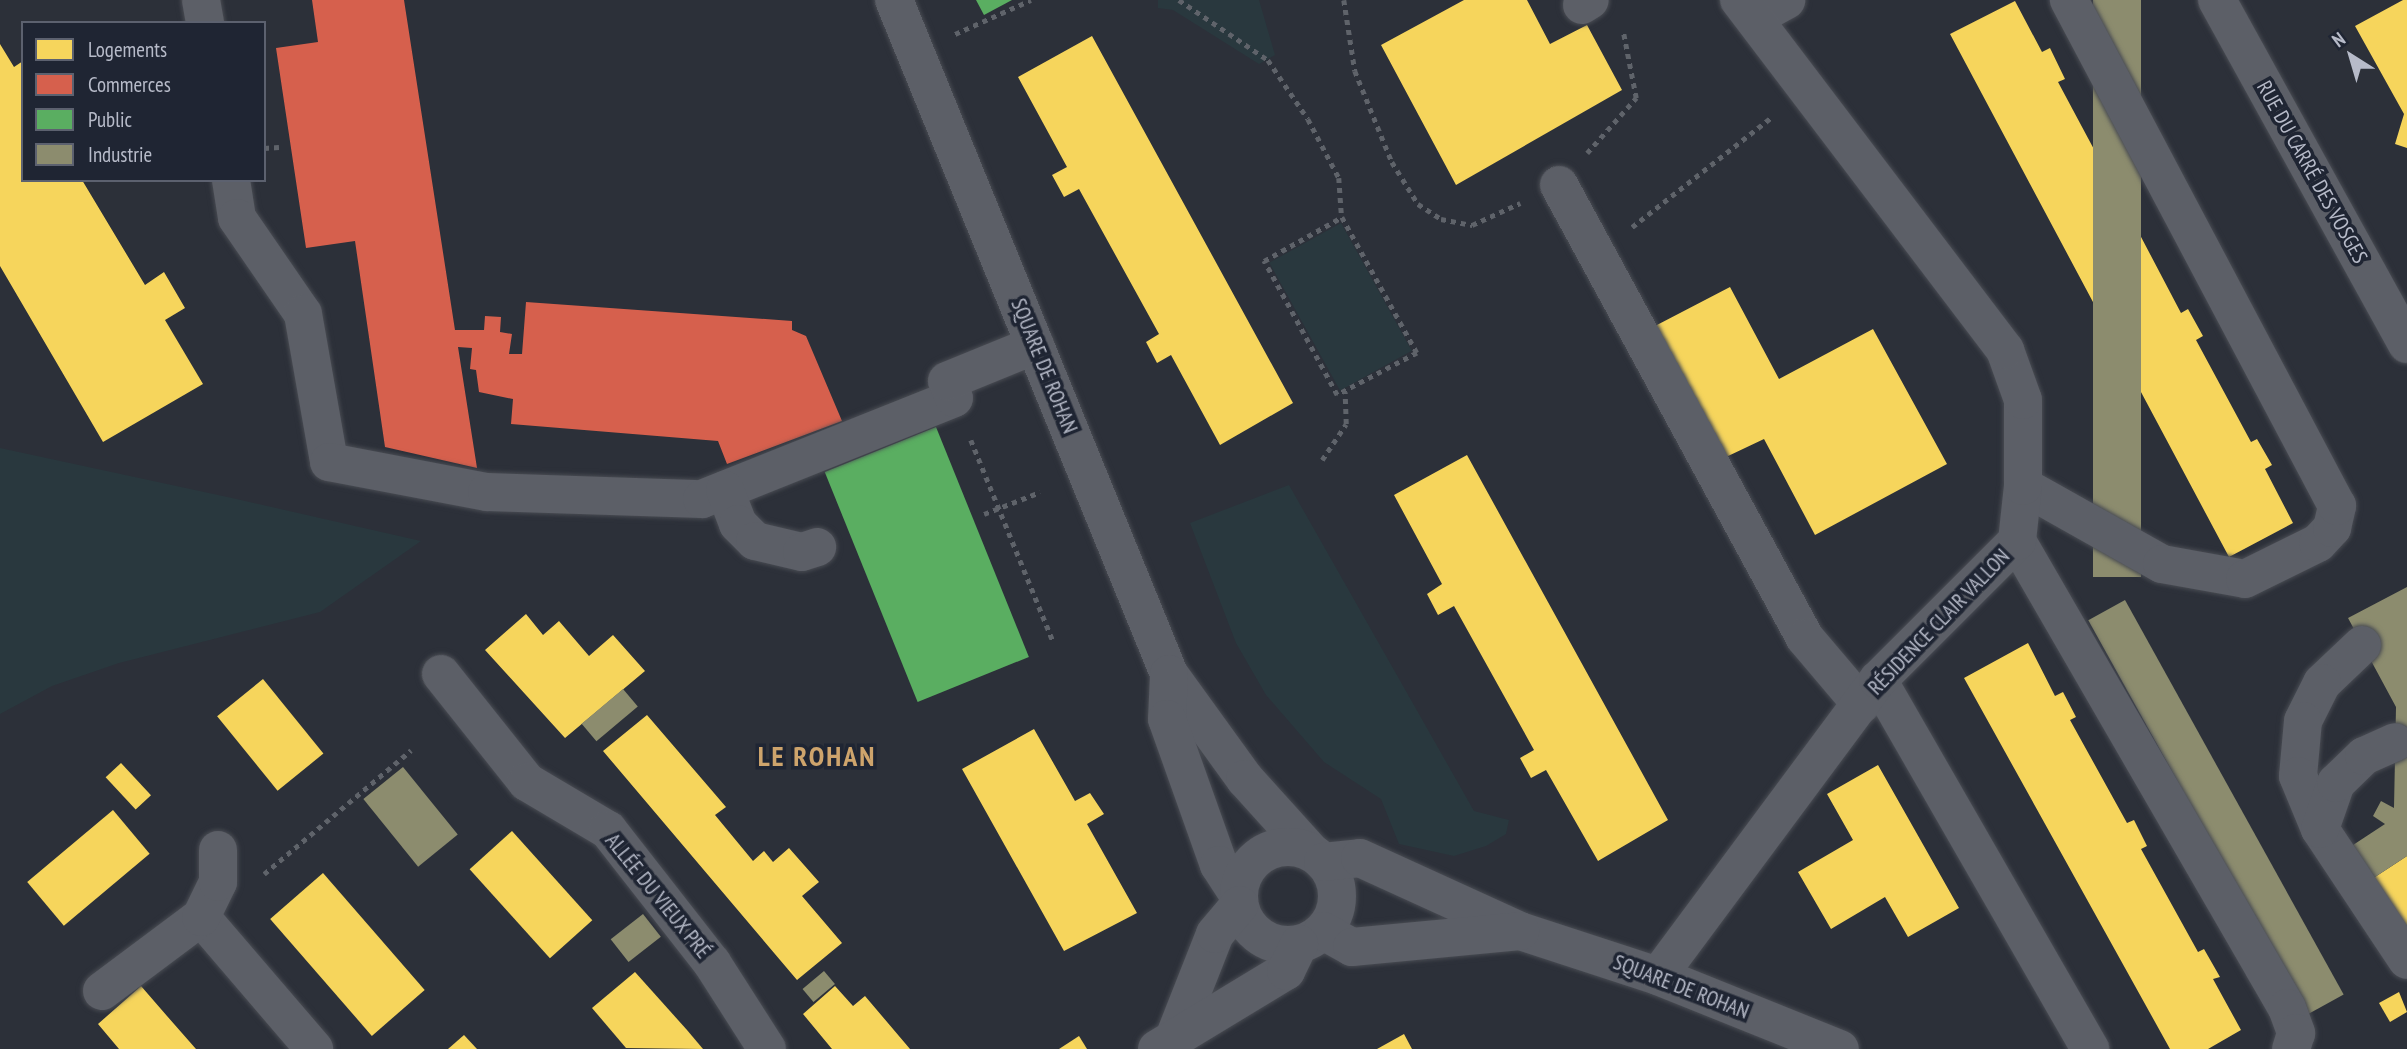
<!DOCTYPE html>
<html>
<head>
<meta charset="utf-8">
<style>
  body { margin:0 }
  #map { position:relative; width:2407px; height:1049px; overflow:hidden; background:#2c3039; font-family:"PT Sans Narrow",sans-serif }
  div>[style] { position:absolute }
  .green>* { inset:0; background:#29383e; transform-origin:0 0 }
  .homes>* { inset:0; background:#f6d55c; transform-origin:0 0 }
  .shops>* { inset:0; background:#d6604d }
  .public>* { inset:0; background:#5aae61; transform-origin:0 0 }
  .industry>* { inset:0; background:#8c8c6e; transform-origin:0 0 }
  .path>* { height:4.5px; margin-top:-2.25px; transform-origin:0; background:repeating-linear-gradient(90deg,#5f636a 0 5px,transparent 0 10px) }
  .roads { filter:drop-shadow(0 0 2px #484b52) drop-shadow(0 0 2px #484b52) }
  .minor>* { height:38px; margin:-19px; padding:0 19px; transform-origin:19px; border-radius:19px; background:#5c5f67 }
  .minor>.ring { margin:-19px; padding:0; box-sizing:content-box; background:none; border:38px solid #5c5f67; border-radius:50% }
  span { translate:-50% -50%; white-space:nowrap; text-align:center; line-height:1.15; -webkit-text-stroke:7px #1f2533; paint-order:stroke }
  .street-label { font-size:21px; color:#b7bbc9 }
  .district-label { font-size:28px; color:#cea46c; font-weight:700; letter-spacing:2px }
  .legend { position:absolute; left:21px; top:21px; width:245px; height:161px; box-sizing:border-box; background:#1f2533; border:2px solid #5c616f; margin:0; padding:9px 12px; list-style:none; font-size:21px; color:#b7bbc9 }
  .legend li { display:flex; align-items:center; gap:14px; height:35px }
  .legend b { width:35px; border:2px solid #5c616f }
  .north { position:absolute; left:2316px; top:21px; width:70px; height:70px; -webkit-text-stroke:5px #1f2533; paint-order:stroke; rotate:323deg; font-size:19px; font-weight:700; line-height:28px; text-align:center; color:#b7bbc9 }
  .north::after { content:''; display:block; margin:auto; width:24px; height:32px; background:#b7bbc9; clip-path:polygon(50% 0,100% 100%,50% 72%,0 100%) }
</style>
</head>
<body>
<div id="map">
  <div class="green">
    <div style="clip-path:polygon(1158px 0,1259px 0,1275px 55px,1259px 64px,1173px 10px,1158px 8px)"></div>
    <div style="left:1341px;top:223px;width:146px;height:82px;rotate:61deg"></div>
    <div style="clip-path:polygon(0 448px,232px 498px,421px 541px,320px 612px,119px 663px,52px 686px,0 714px)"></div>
    <div style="clip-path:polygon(1289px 485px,1474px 811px,1509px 820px,1506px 834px,1486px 846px,1454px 856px,1399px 844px,1381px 799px,1324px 762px,1266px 695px,1236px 643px,1190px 523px)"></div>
  </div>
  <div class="homes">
    <div style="clip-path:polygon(1464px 0,1527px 0,1550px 44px,1587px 25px,1622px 90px,1456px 185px,1381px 45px)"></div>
    <div style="clip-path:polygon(2403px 0,2407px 0,2407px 148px,2395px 144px,2404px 114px,2355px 26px)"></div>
    <div style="clip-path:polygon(2015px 1px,2042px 52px,2050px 48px,2065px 79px,2058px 82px,2112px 183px,2119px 180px,2136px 211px,2129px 214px,2181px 313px,2188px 309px,2203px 336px,2196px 340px,2251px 442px,2257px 439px,2272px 465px,2265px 469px,2293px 523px,2229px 557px,1950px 34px)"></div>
    <div style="clip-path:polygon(1092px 36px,1293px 403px,1220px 445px,1171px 355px,1157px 363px,1146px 342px,1159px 334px,1079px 189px,1064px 197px,1052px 175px,1067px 167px,1018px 77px)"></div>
    <div style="clip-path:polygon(0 44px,14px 67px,23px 61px,23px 180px,82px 180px,145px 285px,164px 272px,185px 308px,165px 320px,203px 384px,103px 442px,0 266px)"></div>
    <div style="clip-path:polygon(1730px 287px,1779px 379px,1873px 329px,1947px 464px,1815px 535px,1764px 439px,1726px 457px,1655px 326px)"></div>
    <div style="clip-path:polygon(1467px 455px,1668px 820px,1598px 861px,1546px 770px,1531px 778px,1520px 758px,1534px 750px,1454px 606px,1438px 615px,1427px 594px,1442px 584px,1394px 495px)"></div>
    <div style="clip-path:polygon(526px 614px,543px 635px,559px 621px,589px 656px,613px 635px,645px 671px,565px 738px,485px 650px)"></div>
    <div style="clip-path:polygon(2028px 643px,2055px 696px,2063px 692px,2076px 717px,2070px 720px,2127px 823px,2134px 820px,2147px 846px,2141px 849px,2198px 952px,2204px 949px,2220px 977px,2213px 979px,2241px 1030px,2208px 1049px,2170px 1049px,1964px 678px)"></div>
    <div style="left:263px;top:679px;width:96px;height:59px;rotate:51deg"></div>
    <div style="clip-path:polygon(647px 715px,726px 807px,715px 815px,753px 861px,764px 851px,773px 862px,789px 848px,819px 882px,802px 896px,842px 943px,797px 980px,603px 751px)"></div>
    <div style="clip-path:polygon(1034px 729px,1075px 801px,1090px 793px,1104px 814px,1087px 824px,1137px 913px,1064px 951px,962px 769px)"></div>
    <div style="left:121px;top:763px;width:44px;height:21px;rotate:47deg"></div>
    <div style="clip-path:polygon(1878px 765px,1959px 908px,1908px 937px,1885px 897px,1831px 929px,1798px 872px,1853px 840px,1827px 794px)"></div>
    <div style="left:113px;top:810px;width:57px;height:112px;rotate:50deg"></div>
    <div style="left:512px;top:831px;width:120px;height:57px;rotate:48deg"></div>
    <div style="clip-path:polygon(2407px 856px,2407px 933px,2372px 879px)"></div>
    <div style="left:323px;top:873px;width:155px;height:70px;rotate:49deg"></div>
    <div style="clip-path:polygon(635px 972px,687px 1030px,703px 1049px,626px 1048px,592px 1008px)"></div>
    <div style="clip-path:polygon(141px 986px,167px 1016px,196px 1049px,119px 1049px,98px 1024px)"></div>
    <div style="clip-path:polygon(835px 986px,853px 1006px,865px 996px,910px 1049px,832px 1049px,803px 1014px)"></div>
    <div style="clip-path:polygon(2399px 992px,2407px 1012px,2390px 1022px,2379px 1003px)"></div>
    <div style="clip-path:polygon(1404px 1034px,1412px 1049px,1377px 1049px)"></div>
    <div style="clip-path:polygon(464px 1035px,477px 1049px,448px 1049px)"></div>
    <div style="clip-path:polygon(1079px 1036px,1087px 1049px,1059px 1049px)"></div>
  </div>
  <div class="shops">
    <div style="clip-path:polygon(312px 0,404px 0,455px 330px,484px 330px,485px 316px,501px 317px,500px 332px,512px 334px,509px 354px,522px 354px,526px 302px,792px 321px,792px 330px,806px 336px,842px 421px,727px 464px,718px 441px,511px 424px,513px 399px,479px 392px,476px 370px,470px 369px,472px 348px,458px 347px,477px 468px,385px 447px,355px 241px,306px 248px,276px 48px,318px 42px)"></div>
  </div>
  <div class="public">
    <div style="clip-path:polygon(976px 0,1012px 0,984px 15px)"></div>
    <div style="left:936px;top:427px;width:248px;height:120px;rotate:68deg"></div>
  </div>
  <div class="industry">
    <div style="left:2093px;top:0;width:48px;height:577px"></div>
    <div style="clip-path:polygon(2407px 587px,2407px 856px,2372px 879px,2350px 847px,2385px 824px,2373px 816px,2381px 801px,2394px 808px,2396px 707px,2348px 618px)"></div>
    <div style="left:2125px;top:600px;width:451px;height:42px;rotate:61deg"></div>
    <div style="left:623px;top:689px;width:23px;height:54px;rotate:50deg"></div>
    <div style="left:403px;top:767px;width:87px;height:51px;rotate:51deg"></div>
    <div style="left:643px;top:914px;width:29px;height:41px;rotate:52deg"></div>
    <div style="left:824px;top:971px;width:17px;height:28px;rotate:50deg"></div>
  </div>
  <div class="path">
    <div style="left:1179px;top:0;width:107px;rotate:34deg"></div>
    <div style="left:1268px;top:60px;width:71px;rotate:55.9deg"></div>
    <div style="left:1308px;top:119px;width:67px;rotate:62.3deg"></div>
    <div style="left:1339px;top:178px;width:39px;rotate:86deg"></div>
    <div style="left:1342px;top:217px;width:155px;rotate:61.1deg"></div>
    <div style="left:1417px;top:353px;width:90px;rotate:152.3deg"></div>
    <div style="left:1337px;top:395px;width:153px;rotate:-118.6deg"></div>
    <div style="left:1264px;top:261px;width:90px;rotate:-29.4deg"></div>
    <div style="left:1344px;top:0;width:72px;rotate:81.2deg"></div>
    <div style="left:1355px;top:71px;width:98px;rotate:67.9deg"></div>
    <div style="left:1392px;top:162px;width:49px;rotate:58.2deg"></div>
    <div style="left:1418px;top:204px;width:27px;rotate:33deg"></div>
    <div style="left:1441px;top:219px;width:32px;rotate:11deg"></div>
    <div style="left:1472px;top:225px;width:53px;rotate:-24.6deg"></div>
    <div style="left:955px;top:34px;width:83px;rotate:-24.1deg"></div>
    <div style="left:264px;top:148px;width:15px;rotate:-4deg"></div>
    <div style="left:1587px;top:153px;width:74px;rotate:-48.3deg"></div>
    <div style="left:1636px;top:98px;width:68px;rotate:-101deg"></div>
    <div style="left:1632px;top:227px;width:179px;rotate:-38.2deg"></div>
    <div style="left:971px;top:440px;width:217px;rotate:67.8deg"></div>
    <div style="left:1322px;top:460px;width:43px;rotate:-56.3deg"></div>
    <div style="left:1346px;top:424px;width:32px;rotate:-92deg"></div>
    <div style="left:984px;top:514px;width:60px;rotate:-21.4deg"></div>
    <div style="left:264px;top:874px;width:192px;rotate:-40.1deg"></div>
  </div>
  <div class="roads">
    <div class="minor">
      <div style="left:201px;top:0;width:23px;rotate:80deg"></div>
      <div style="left:894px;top:0;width:728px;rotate:67.8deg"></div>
      <div style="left:1169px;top:674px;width:130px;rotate:54.1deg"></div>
      <div style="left:1245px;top:779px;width:98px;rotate:47.9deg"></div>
      <div style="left:2217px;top:0;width:393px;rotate:61.1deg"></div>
      <div style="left:1582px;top:5px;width:9px;rotate:-32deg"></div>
      <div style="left:1754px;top:18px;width:37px;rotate:-29deg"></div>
      <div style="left:231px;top:180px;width:38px;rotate:81deg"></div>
      <div style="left:237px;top:218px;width:116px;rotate:55.5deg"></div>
      <div style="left:303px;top:314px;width:150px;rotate:80deg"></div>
      <div style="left:329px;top:462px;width:161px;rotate:10.8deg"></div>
      <div style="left:487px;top:492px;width:215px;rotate:1.9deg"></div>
      <div style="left:702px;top:499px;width:271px;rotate:-21.8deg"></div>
      <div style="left:954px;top:398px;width:18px;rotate:-112deg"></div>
      <div style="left:947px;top:381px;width:95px;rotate:-22.2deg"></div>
      <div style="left:1559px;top:185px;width:515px;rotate:61.5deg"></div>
      <div style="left:1805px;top:638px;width:87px;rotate:49.7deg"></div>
      <div style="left:2023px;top:486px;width:159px;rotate:29.3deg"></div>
      <div style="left:2162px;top:564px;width:84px;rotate:10.2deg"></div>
      <div style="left:2245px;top:579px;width:81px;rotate:-26.3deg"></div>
      <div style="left:2318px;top:543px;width:21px;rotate:-47deg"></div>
      <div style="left:2332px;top:528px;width:23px;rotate:-77deg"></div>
      <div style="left:2337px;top:506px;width:573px;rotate:-117.91deg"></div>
      <div style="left:725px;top:490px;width:36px;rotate:69deg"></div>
      <div style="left:738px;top:524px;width:24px;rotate:45deg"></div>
      <div style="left:755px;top:541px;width:48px;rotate:13.2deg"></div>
      <div style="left:802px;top:552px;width:16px;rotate:-18deg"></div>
      <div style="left:2017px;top:541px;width:539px;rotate:59.97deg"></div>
      <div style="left:2287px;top:1008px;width:27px;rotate:70deg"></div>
      <div style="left:2296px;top:1033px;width:17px;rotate:107deg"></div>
      <div style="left:2362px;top:645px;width:55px;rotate:136.5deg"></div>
      <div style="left:2322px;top:683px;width:42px;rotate:116.6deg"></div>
      <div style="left:2303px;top:721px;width:55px;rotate:95.2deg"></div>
      <div style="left:2298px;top:776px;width:57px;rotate:67.5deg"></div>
      <div style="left:2320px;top:829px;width:157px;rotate:56.4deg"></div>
      <div style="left:441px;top:674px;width:138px;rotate:51.5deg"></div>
      <div style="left:527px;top:782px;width:94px;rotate:30.7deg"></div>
      <div style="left:608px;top:830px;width:169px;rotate:52deg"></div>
      <div style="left:712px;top:963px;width:102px;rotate:57.4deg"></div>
      <div style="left:1169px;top:674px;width:45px;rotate:92.5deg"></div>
      <div style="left:1167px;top:719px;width:155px;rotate:70.4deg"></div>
      <div style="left:1219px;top:865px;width:35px;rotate:57deg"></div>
      <div style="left:1878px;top:680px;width:426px;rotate:60.1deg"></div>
      <div style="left:2320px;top:829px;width:49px;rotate:-70.8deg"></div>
      <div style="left:2336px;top:783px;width:39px;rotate:-44deg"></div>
      <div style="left:2364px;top:756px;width:34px;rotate:-24deg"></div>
      <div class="ring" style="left:1239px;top:847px;width:60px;height:60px"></div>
      <div style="left:1323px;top:862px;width:37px;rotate:-6deg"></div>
      <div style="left:1360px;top:858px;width:176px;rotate:24.5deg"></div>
      <div style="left:1520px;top:931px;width:145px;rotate:18.1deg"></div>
      <div style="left:1658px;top:976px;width:196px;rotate:21.9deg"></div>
      <div style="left:201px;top:917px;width:174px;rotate:49.4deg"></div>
      <div style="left:1323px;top:931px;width:33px;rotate:29deg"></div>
      <div style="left:1352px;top:947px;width:169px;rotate:-5.4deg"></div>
      <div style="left:1658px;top:976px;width:369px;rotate:-53.4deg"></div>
      <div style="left:1878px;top:680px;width:197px;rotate:-45deg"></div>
      <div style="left:2017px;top:541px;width:55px;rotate:-83.8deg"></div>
      <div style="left:2023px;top:486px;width:86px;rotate:-90deg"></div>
      <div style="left:2023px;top:400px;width:53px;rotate:-109.8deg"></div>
      <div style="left:2005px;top:350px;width:440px;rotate:-127.2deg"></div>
      <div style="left:102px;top:991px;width:124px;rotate:-36.8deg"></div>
      <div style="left:201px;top:917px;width:39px;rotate:-64deg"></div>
      <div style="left:218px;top:882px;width:32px;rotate:-90deg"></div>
      <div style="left:1176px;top:1033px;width:106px;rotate:-68.5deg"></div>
      <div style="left:1215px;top:934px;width:38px;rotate:-50deg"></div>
      <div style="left:1157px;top:1049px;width:151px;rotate:-31.2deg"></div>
      <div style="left:1286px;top:971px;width:30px;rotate:-64deg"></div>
    </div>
  </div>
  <div class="street-label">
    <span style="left:2312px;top:172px;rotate:61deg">RUE DU CARRÉ DES VOSGES</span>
    <span style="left:1044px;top:366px;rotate:68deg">SQUARE DE ROHAN</span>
    <span style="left:1939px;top:622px;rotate:-46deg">RÉSIDENCE CLAIR VALLON</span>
    <span style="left:658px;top:896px;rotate:51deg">ALLÉE DU VIEUX PRÉ</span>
    <span style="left:1681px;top:987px;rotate:21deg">SQUARE DE ROHAN</span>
  </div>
  <div class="district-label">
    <span style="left:817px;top:756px">LE ROHAN</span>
  </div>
  <ul class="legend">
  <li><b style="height:19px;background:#f6d55c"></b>Logements</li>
  <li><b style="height:19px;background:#d6604d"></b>Commerces</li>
  <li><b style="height:19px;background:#5aae61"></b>Public</li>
  <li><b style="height:19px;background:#8c8c6e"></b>Industrie</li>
  </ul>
  <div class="north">N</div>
</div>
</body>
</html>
